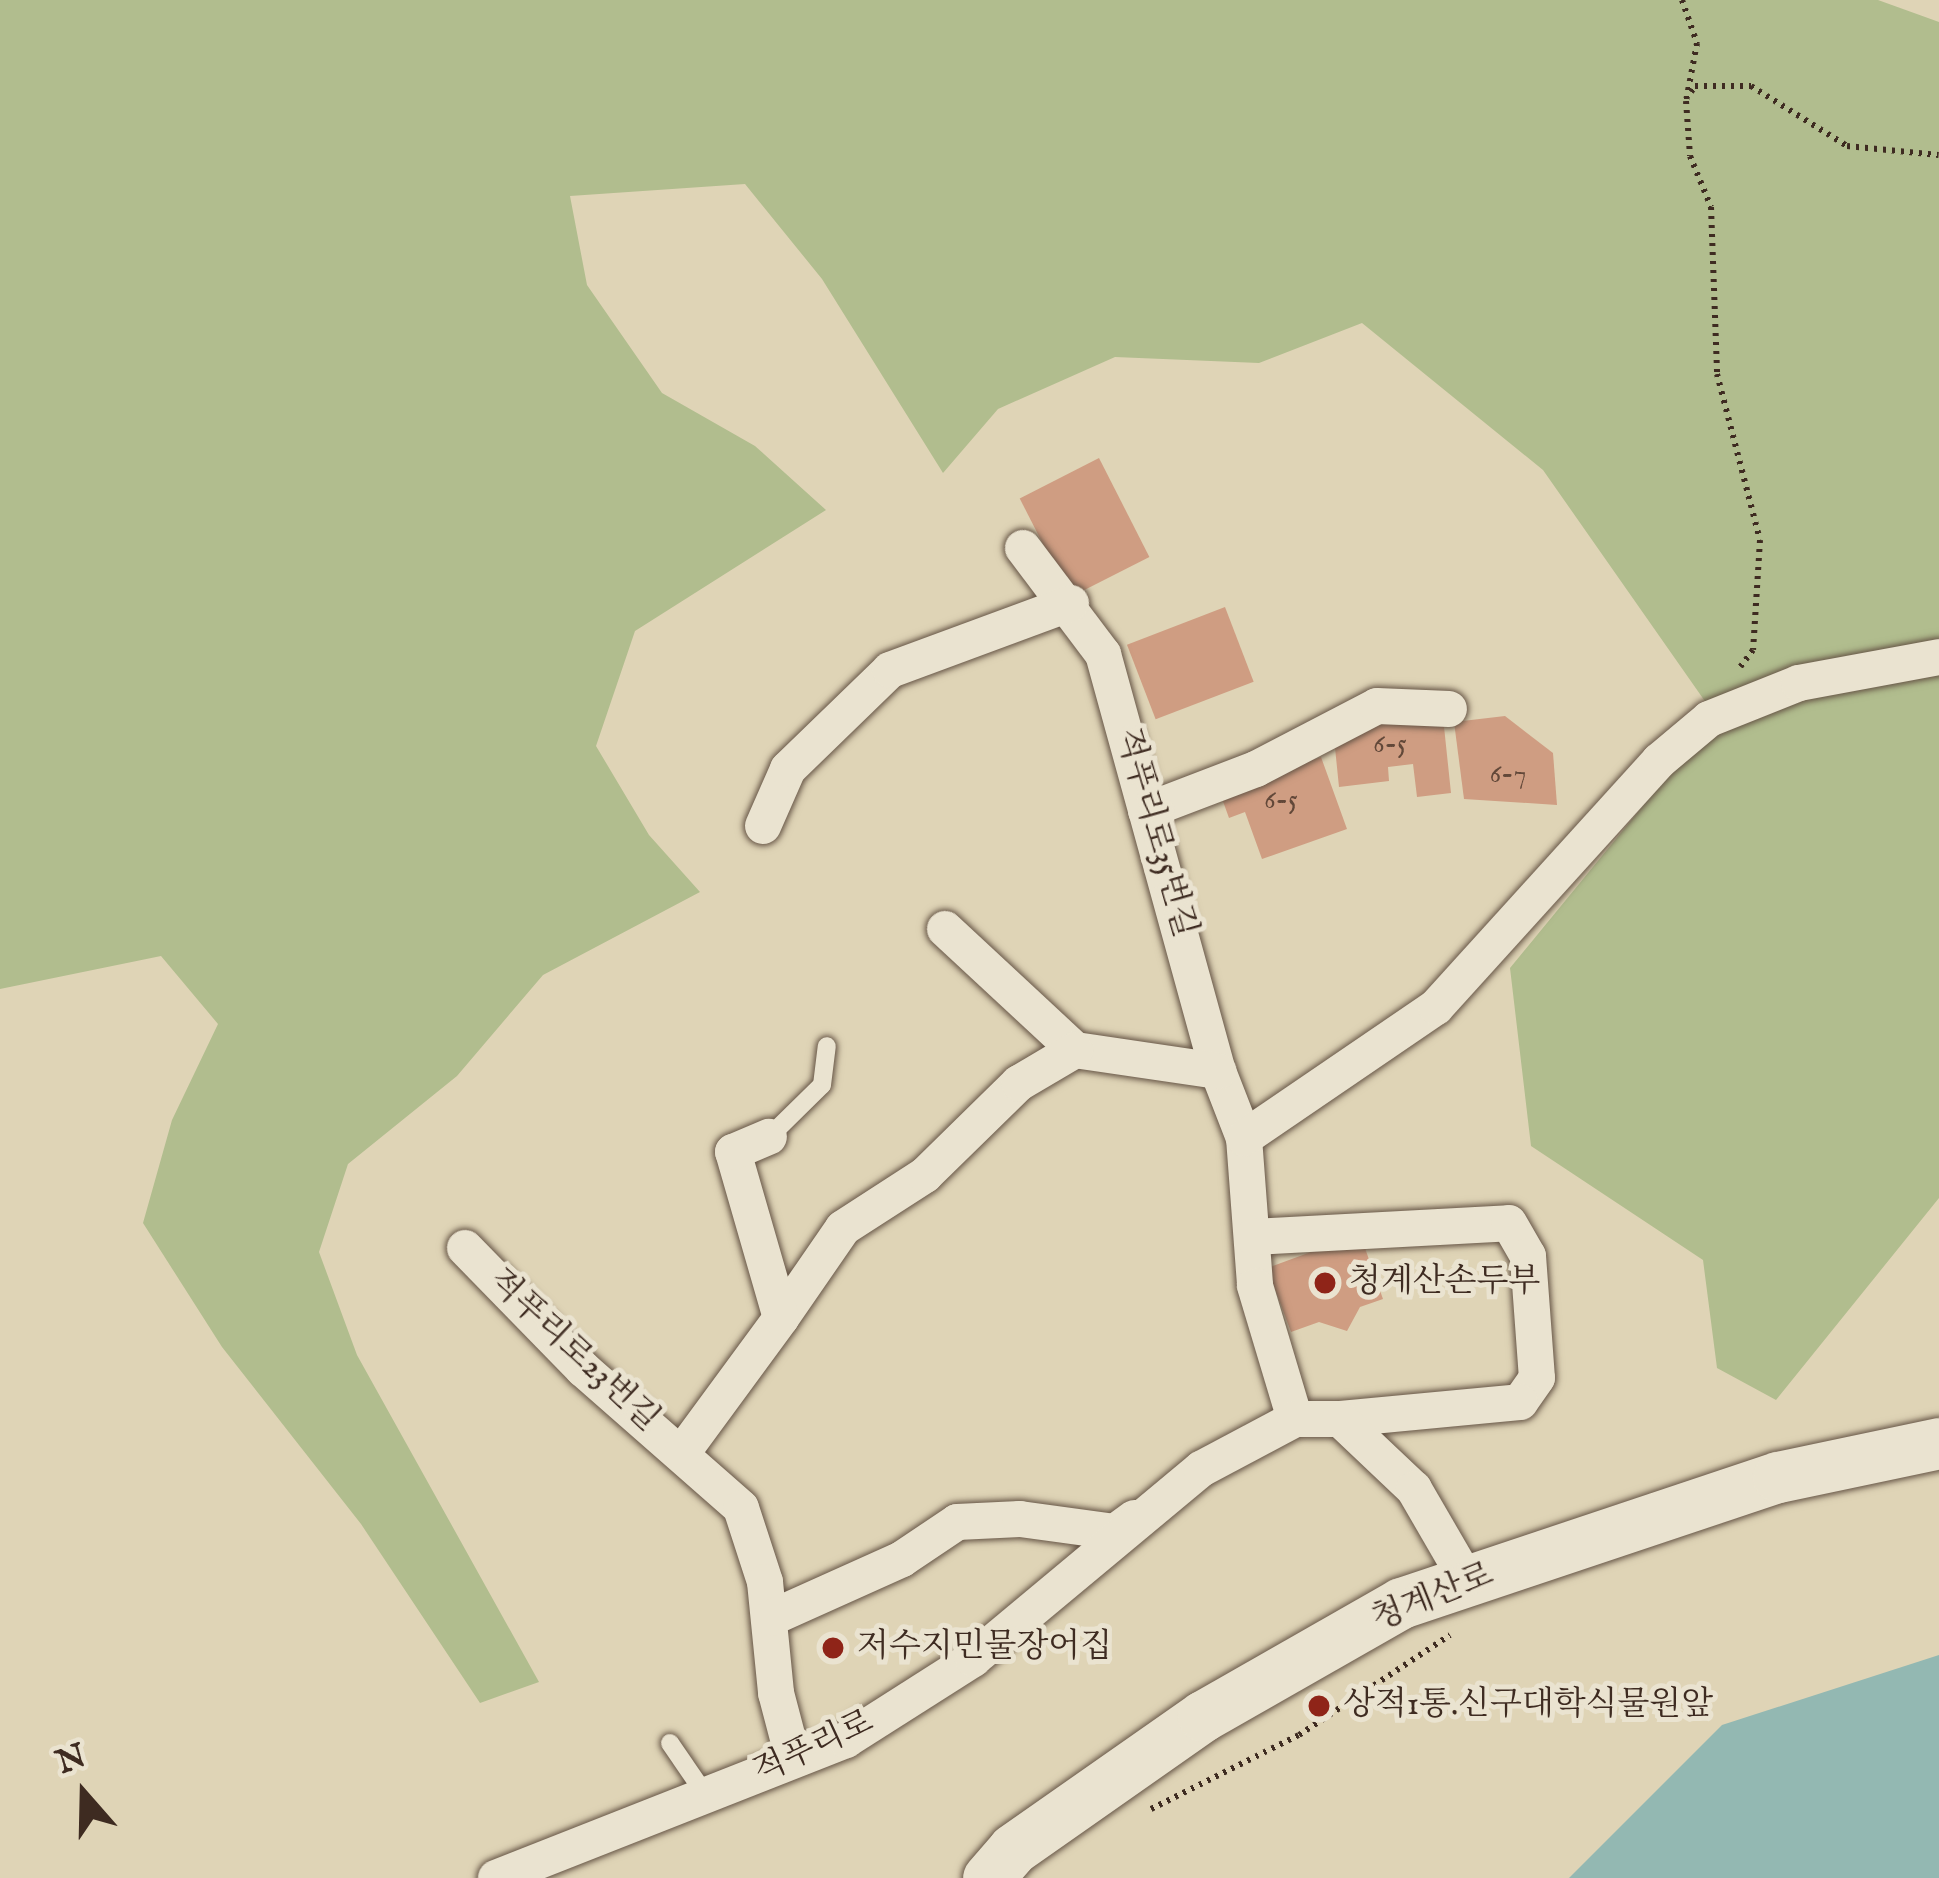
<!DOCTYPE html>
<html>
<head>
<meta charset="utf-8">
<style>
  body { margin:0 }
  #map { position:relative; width:1939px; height:1878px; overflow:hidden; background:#dfd4b6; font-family:"IM FELL English","Noto Serif KR",serif }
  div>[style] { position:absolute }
  .green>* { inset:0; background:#b1bd8e }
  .water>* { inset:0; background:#93b8b2 }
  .building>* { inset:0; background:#cf9d82; transform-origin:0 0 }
  .path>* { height:6px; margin-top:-3px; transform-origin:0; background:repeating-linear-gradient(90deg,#3e2b21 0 3px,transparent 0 9px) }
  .roads { filter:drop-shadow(0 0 3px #665546) drop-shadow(0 0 3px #665546) }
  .service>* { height:18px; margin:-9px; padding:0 9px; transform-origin:9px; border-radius:9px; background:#eae3d0 }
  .minor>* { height:36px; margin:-18px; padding:0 18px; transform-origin:18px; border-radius:18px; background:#eae3d0 }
  .secondary>* { height:51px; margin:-25.5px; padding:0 25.5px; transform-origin:25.5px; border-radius:25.5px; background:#eae3d0 }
  .dots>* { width:33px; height:33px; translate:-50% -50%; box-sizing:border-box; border:6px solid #eae3d0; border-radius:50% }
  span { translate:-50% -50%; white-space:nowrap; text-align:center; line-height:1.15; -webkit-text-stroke:10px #eae3d0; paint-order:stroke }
  .number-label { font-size:27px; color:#624839 }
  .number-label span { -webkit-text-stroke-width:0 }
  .street-label { font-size:33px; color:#3e2b21 }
  .poi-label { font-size:33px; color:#3e2b21 }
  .left { translate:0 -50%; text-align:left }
  .north { position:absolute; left:24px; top:1734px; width:120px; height:120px; -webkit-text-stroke:9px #eae3d0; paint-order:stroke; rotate:340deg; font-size:33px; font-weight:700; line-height:48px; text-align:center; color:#3e2b21 }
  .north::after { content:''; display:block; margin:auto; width:42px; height:54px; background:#3e2b21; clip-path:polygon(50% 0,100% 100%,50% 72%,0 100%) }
</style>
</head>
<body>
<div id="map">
  <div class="green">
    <div style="clip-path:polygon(0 0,1878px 0,1939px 22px,1939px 1198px,1776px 1400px,1717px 1368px,1703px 1260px,1531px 1146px,1510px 968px,1716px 717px,1543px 470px,1362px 323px,1259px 363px,1115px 357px,998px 409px,943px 473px,822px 279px,745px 184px,570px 196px,587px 285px,662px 393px,755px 446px,826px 510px,635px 631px,596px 746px,649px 835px,700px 892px,543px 975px,457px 1076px,348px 1164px,319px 1252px,357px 1355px,539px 1682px,480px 1703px,361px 1524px,222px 1347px,143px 1223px,172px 1120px,218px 1024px,161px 956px,0 989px)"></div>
  </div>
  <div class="water">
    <div style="clip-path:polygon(1939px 1655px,1939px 1878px,1569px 1878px,1722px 1725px)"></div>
  </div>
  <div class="building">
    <div style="left:1099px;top:458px;width:111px;height:89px;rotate:63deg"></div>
    <div style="left:1225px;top:607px;width:80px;height:105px;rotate:69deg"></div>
    <div style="clip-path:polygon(1505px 716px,1553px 753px,1557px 805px,1464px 799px,1454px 722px)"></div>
    <div style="clip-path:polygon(1443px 717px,1451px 793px,1417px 797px,1413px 764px,1388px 767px,1389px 781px,1339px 787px,1333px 728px)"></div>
    <div style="clip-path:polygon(1321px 757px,1347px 829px,1262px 859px,1245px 812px,1229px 818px,1220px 793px)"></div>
    <div style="clip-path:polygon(1360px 1234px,1383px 1299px,1360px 1307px,1347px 1331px,1319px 1322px,1291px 1332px,1267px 1268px)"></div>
  </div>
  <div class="path">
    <div style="left:1682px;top:0;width:46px;rotate:70.8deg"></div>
    <div style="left:1697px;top:43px;width:59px;rotate:100.7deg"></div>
    <div style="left:1686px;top:101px;width:55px;rotate:85.8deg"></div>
    <div style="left:1690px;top:156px;width:55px;rotate:67.6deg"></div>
    <div style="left:1711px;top:207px;width:167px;rotate:87.9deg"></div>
    <div style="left:1717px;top:374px;width:171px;rotate:75.5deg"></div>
    <div style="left:1760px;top:540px;width:110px;rotate:93.6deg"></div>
    <div style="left:1753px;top:650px;width:21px;rotate:127deg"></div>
    <div style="left:1691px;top:92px;width:7px;rotate:-56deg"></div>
    <div style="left:1695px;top:86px;width:56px"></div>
    <div style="left:1751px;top:86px;width:113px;rotate:32deg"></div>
    <div style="left:1847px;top:146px;width:92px;rotate:5.6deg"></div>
    <div style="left:1151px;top:1809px;width:165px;rotate:-26.6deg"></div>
    <div style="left:1299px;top:1735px;width:181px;rotate:-33.5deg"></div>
  </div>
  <div class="roads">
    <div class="service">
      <div style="left:769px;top:1137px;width:74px;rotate:-44.5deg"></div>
      <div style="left:822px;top:1085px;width:39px;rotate:-83deg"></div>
      <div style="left:670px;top:1743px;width:65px;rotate:55.6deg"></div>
    </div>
    <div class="minor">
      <div style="left:1023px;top:548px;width:133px;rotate:53deg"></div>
      <div style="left:1103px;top:654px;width:433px;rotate:74.6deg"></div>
      <div style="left:1218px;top:1071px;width:72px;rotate:68.8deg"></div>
      <div style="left:1244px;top:1138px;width:148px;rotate:85.7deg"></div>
      <div style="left:1255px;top:1286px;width:139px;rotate:73.3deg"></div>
      <div style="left:1146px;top:811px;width:118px;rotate:-20.9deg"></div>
      <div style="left:1256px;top:769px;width:136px;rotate:-27.5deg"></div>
      <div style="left:1377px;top:706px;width:72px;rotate:2.4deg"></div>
      <div style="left:763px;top:826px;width:62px;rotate:-66.3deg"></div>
      <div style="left:788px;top:769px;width:142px;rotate:-44.1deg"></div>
      <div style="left:890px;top:670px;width:193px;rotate:-20.3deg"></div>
      <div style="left:945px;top:929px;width:178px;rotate:42.9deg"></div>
      <div style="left:1075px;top:1050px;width:145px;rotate:8.4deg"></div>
      <div style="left:1244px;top:1138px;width:232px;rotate:-34.3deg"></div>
      <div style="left:1436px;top:1007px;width:332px;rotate:-47.8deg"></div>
      <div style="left:1659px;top:761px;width:65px;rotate:-40deg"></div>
      <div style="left:1709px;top:719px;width:97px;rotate:-21.8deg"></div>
      <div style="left:1799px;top:683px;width:142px;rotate:-10.5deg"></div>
      <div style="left:1253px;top:1237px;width:256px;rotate:-3.1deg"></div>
      <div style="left:1509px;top:1223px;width:38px;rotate:60deg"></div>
      <div style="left:1528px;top:1256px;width:122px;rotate:85.8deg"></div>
      <div style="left:1537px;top:1378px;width:29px;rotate:125deg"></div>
      <div style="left:1520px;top:1402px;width:181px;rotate:174.6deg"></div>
      <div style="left:465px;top:1248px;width:169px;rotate:45.7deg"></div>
      <div style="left:583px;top:1369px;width:210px;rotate:41.3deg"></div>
      <div style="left:741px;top:1508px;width:78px;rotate:72deg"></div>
      <div style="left:765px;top:1582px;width:112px;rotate:84.3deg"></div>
      <div style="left:776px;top:1693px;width:67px;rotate:75.3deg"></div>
      <div style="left:781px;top:1318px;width:109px;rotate:-55.4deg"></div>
      <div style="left:843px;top:1228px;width:98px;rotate:-32.9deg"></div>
      <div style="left:925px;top:1175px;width:132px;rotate:-44.4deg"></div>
      <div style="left:1019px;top:1083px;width:65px;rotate:-30.5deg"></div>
      <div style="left:682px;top:1453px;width:167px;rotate:-53.7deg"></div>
      <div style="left:781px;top:1318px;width:173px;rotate:-106.1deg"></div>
      <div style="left:733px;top:1152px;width:39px;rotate:-23deg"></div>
      <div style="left:771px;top:1618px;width:144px;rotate:-24.2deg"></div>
      <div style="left:902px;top:1559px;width:66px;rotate:-33.9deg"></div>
      <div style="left:957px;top:1522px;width:63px;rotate:-2.7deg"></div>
      <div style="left:1020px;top:1519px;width:96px;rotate:7.8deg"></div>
      <div style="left:1115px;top:1532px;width:24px;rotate:-36deg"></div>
      <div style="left:496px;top:1878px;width:376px;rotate:-21.5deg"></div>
      <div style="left:846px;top:1740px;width:151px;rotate:-32.5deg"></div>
      <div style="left:973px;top:1659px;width:297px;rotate:-39.8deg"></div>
      <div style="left:1201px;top:1469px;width:106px;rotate:-28deg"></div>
      <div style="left:1295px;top:1419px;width:45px"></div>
      <div style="left:1340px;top:1419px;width:102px;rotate:43.4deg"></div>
      <div style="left:1414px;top:1489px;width:108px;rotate:59.9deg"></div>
    </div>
    <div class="secondary">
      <div style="left:988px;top:1878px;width:38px;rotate:-49deg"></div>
      <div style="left:1013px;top:1849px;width:232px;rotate:-35deg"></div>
      <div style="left:1203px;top:1716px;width:228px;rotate:-29.7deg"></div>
      <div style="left:1401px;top:1603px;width:397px;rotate:-18.5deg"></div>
      <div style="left:1778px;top:1477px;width:165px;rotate:-11.9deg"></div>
    </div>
  </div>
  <div class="dots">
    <div style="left:1325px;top:1283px;background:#8f2418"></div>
    <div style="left:833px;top:1648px;background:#8f2418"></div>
    <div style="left:1319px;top:1706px;background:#8f2418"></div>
  </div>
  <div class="number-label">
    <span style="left:1390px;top:746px">6-5</span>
    <span style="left:1508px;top:776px">6-7</span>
    <span style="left:1281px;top:802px">6-5</span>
  </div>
  <div class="street-label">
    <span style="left:1155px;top:833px;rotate:74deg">적푸리로35번길</span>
    <span style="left:573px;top:1351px;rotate:43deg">적푸리로23번길</span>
    <span style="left:1433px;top:1598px;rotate:-22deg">청계산로</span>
    <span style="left:814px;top:1748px;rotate:-25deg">적푸리로</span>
  </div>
  <div class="poi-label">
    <span class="left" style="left:1349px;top:1283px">청계산손두부</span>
    <span class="left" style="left:857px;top:1648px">저수지민물장어집</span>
    <span class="left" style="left:1343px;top:1706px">상적1통.신구대학식물원앞</span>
  </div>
  <div class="north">N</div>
</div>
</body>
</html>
